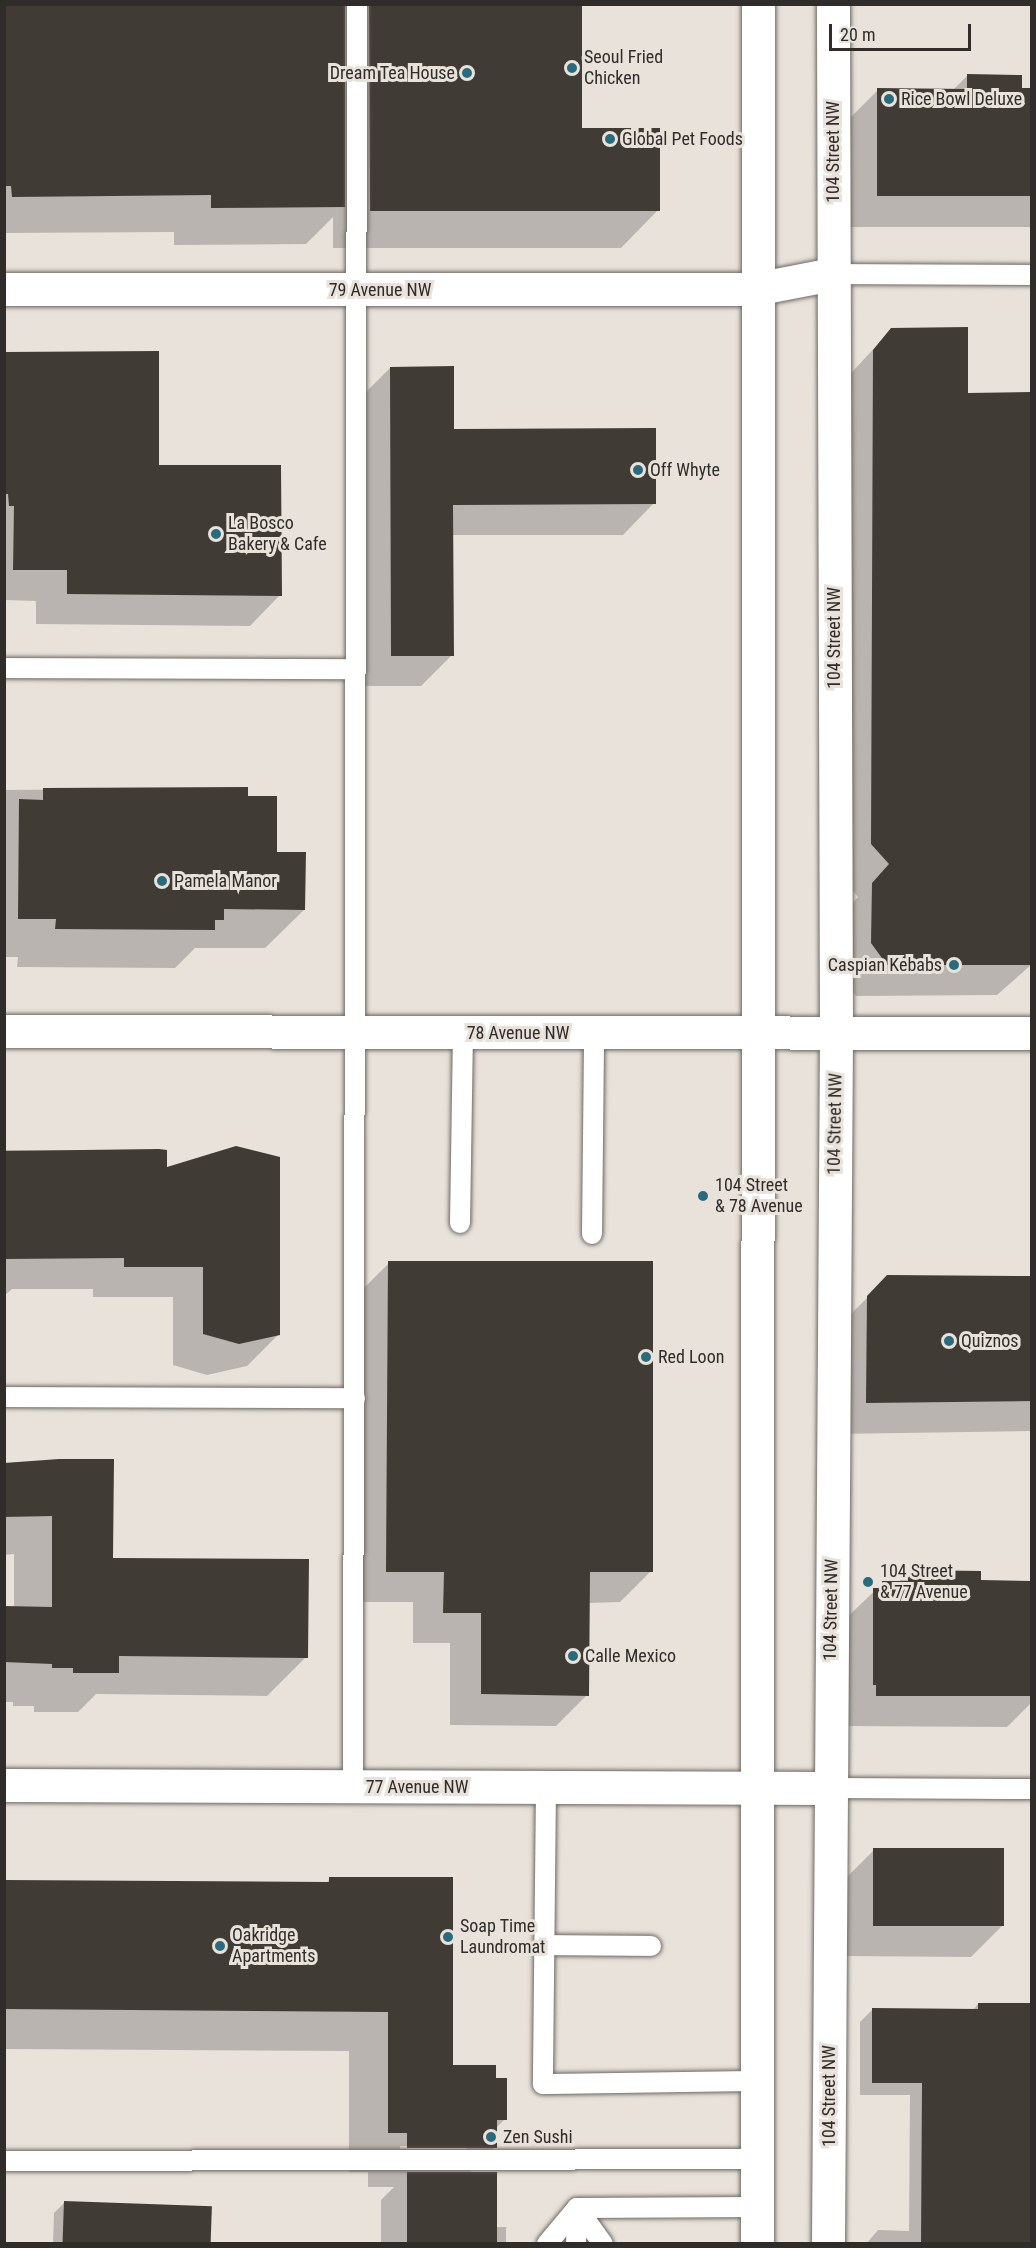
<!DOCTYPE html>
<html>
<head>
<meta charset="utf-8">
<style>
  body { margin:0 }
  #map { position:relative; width:1036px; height:2248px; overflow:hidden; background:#e8e2db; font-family:"Roboto Condensed",sans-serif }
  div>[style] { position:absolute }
  .shadow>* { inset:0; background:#0003 }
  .building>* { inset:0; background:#403b35; transform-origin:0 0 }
  .roads { filter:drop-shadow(0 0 2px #6f6963) drop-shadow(0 0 2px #6f6963) }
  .service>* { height:20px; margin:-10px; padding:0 10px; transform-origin:10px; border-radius:10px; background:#fff }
  .minor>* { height:33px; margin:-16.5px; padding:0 16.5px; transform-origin:16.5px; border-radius:16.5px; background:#fff }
  .tertiary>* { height:33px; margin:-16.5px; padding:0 16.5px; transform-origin:16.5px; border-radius:16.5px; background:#fff }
  .secondary>* { height:33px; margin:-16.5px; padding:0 16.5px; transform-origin:16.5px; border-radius:16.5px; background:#fff }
  .dots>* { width:16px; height:16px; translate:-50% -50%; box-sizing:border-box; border:3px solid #e8e2db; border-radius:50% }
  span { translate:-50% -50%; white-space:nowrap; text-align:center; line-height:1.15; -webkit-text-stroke:6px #e8e2db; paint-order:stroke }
  .poi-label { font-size:18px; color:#2f2c2a }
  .left { translate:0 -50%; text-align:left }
  .right { translate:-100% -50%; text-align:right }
  .street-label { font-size:18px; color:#2f2c2a }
  .frame { position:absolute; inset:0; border:6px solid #2f2c2a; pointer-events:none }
  .scale { position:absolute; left:829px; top:24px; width:142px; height:27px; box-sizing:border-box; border:3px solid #2f2c2a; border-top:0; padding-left:8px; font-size:18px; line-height:21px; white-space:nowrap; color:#2f2c2a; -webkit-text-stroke:4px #e8e2db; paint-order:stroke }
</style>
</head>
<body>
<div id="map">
  <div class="shadow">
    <div style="clip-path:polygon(4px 4px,581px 4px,581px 129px,658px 210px,621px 248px,333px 248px,333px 217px,306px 244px,174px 245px,174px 232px,4px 233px)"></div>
    <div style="clip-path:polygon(967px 76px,1032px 90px,1032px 227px,846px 227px,847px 121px,878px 90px,952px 91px)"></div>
    <div style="clip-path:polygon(892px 329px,967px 394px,1032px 964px,997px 995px,856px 996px,840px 975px,841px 916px,858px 897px,840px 875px,842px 383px)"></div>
    <div style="clip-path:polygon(4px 354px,158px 467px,280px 595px,250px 626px,36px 624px,36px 601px,4px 600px)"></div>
    <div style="clip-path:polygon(390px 368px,453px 430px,654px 503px,623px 535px,452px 535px,452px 655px,421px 686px,360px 686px,359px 399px)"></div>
    <div style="clip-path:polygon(247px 788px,247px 798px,304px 910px,265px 948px,195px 948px,175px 968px,17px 967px,18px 957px,4px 957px,4px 790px)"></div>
    <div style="clip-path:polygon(4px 1150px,159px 1151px,166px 1169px,278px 1335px,247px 1366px,207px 1375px,173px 1365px,173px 1297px,93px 1297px,93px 1289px,12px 1289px,4px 1296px)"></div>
    <div style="clip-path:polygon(389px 1263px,651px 1571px,620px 1602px,588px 1603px,587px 1695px,556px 1726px,450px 1725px,450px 1643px,413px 1643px,413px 1602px,355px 1602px,358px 1294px)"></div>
    <div style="clip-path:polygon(888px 1277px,1032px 1277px,1032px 1431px,835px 1434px,836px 1329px)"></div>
    <div style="clip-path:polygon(4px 1464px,111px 1560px,306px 1657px,267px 1696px,96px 1694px,78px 1712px,34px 1712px,34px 1706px,13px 1706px,13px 1702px,4px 1702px,4px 1608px,14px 1608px,14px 1554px,4px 1555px)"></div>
    <div style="clip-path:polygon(909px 1571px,980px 1582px,1032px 1582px,1032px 1702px,1007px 1727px,846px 1726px,843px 1621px,883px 1583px,898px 1583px)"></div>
    <div style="clip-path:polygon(874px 1850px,1002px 1926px,971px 1957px,842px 1956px,843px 1881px)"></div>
    <div style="clip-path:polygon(evenodd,330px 1879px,451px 2066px,494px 2080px,505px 2119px,495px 2129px,495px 2147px,469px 2173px,495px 2227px,506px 2227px,506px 2244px,381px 2244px,381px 2200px,394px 2187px,368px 2187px,368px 2172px,349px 2172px,349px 2051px,4px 2049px,4px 1882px,325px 1884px,330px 1879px,400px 2146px,467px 2146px,467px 2149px,400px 2149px,400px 2146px)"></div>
    <div style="clip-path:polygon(978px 2004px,1032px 2244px,866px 2244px,878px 2230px,909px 2231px,910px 2095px,860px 2095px,860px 2022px,873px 2009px,973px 2010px)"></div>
    <div style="clip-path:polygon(65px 2202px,210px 2244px,53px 2244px,54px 2213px)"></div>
  </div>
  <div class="building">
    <div style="clip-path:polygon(4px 4px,345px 4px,345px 207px,211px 208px,211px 195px,12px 197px,11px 186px,4px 186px)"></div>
    <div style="clip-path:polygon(369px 4px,582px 4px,582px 128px,660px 128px,660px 211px,370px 211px)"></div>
    <div style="clip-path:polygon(967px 74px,1022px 75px,1022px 88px,1032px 88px,1032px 196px,877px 196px,877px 88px,967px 89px)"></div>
    <div style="clip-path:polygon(968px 327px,968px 393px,1032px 392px,1032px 965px,887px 965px,871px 943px,872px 883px,889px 864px,871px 844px,873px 350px,891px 328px)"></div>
    <div style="clip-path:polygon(159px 351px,159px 465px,281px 465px,282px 596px,67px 594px,67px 570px,13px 570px,14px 506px,9px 506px,8px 494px,4px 494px,4px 352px)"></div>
    <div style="clip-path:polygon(454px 366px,454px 429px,656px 428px,656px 504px,453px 505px,454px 656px,391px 656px,390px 367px)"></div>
    <div style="clip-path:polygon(248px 787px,248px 796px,277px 796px,277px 852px,306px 852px,305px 910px,224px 909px,224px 920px,215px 920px,215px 930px,55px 929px,56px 919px,18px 919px,19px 799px,43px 800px,43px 788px)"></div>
    <div style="clip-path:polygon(236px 1146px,280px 1157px,280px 1335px,239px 1344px,203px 1334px,203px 1267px,124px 1267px,124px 1258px,4px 1259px,4px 1151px,159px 1149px,167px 1150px,167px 1167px)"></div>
    <div style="clip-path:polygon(388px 1261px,653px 1261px,653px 1572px,590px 1572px,589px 1696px,481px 1694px,481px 1613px,443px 1613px,444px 1572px,386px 1572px)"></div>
    <div style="clip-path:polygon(887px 1275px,1032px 1276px,1032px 1401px,866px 1403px,867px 1296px)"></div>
    <div style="clip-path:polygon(59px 1459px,114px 1459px,113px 1558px,309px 1559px,308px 1658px,119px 1656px,119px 1673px,73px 1673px,73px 1668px,52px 1668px,52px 1664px,4px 1662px,4px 1606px,52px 1607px,52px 1516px,4px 1517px,4px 1463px)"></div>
    <div style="clip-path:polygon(908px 1570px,981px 1571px,981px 1580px,1032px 1581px,1032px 1696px,876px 1696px,876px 1685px,873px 1685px,873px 1588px,882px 1588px,882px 1581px,908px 1581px)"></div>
    <div style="left:873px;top:1848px;width:131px;height:78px"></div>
    <div style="clip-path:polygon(329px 1877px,453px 1877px,453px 2065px,496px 2065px,496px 2078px,507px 2078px,507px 2120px,497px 2120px,497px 2148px,407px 2148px,407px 2133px,388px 2133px,388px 2012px,4px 2009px,4px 1880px,329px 1882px)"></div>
    <div style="clip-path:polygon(978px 2003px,1032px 2003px,1032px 2244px,921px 2244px,922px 2083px,872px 2083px,872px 2008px,978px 2009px)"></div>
    <div style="left:407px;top:2172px;width:90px;height:72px"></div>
    <div style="left:64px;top:2201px;width:148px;height:41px;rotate:2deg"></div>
  </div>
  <div class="roads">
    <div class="service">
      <div style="left:832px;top:274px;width:200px;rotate:0.3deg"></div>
      <div style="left:4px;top:668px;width:350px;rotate:0.2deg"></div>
      <div style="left:460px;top:1223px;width:190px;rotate:-89.1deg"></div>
      <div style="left:592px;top:1234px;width:201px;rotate:-89.4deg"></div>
      <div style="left:4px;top:1397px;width:351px;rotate:0.2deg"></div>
      <div style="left:353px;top:1786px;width:1782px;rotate:-89.87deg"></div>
      <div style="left:546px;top:1787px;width:297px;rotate:90.6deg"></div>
      <div style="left:543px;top:2084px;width:215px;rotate:-0.8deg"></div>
      <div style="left:830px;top:1788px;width:202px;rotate:0.3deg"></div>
      <div style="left:545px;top:1945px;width:106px;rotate:0.5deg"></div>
      <div style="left:4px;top:2161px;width:754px;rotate:-0.15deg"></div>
      <div style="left:547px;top:2244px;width:47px;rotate:-50.2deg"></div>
      <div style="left:577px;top:2208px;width:44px;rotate:54.2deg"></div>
      <div style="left:576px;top:2244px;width:36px;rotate:-88deg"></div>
      <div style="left:577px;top:2208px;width:181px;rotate:-0.3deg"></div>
    </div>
    <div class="minor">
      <div style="left:4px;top:289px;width:751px"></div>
      <div style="left:755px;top:289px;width:78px;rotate:-11deg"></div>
      <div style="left:4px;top:1031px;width:1028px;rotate:0.11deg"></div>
      <div style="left:4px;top:1785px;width:826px;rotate:0.21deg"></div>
    </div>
    <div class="tertiary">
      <div style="left:828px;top:2244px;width:1211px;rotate:-89.62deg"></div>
      <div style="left:836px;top:1033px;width:1029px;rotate:-90.17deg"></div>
    </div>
    <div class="secondary">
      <div style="left:757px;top:2244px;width:2240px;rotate:-89.97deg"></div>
    </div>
  </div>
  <div class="dots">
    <div style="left:572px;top:68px;background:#286b7d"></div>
    <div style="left:467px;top:73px;background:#286b7d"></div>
    <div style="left:889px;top:99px;background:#286b7d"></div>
    <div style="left:610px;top:139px;background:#286b7d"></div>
    <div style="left:638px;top:470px;background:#286b7d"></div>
    <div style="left:216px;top:534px;background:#286b7d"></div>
    <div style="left:162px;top:881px;background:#286b7d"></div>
    <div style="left:954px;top:965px;background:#286b7d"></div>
    <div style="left:703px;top:1196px;background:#286b7d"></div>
    <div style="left:949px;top:1341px;background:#286b7d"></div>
    <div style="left:646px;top:1357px;background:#286b7d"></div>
    <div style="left:868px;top:1582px;background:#286b7d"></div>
    <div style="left:573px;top:1656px;background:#286b7d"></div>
    <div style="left:448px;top:1937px;background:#286b7d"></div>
    <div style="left:220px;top:1946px;background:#286b7d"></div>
    <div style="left:491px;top:2137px;background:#286b7d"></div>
  </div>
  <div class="poi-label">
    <span class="left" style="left:584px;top:68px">Seoul Fried<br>Chicken</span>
    <span class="right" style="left:455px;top:73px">Dream Tea House</span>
    <span class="left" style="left:901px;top:99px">Rice Bowl Deluxe</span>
    <span class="left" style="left:622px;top:139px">Global Pet Foods</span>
    <span class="left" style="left:650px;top:470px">Off Whyte</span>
    <span class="left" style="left:228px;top:534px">La Bosco<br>Bakery &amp; Cafe</span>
    <span class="left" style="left:174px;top:881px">Pamela Manor</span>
    <span class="right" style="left:942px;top:965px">Caspian Kebabs</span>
    <span class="left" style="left:715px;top:1196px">104 Street<br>&amp; 78 Avenue</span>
    <span class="left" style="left:961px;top:1341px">Quiznos</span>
    <span class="left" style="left:658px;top:1357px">Red Loon</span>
    <span class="left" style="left:880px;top:1582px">104 Street<br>&amp; 77 Avenue</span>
    <span class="left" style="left:585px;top:1656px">Calle Mexico</span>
    <span class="left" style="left:460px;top:1937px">Soap Time<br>Laundromat</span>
    <span class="left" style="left:232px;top:1946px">Oakridge<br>Apartments</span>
    <span class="left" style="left:503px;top:2137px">Zen Sushi</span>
  </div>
  <div class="street-label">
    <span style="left:833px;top:152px;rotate:-90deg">104 Street NW</span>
    <span style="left:380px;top:290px">79 Avenue NW</span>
    <span style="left:834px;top:638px;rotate:-90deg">104 Street NW</span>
    <span style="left:518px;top:1033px">78 Avenue NW</span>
    <span style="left:835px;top:1124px;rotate:-89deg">104 Street NW</span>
    <span style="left:831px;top:1610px;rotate:-89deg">104 Street NW</span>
    <span style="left:417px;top:1787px">77 Avenue NW</span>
    <span style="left:829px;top:2096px;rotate:-90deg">104 Street NW</span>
  </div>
  <div class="frame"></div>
  <div class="scale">20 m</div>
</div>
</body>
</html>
